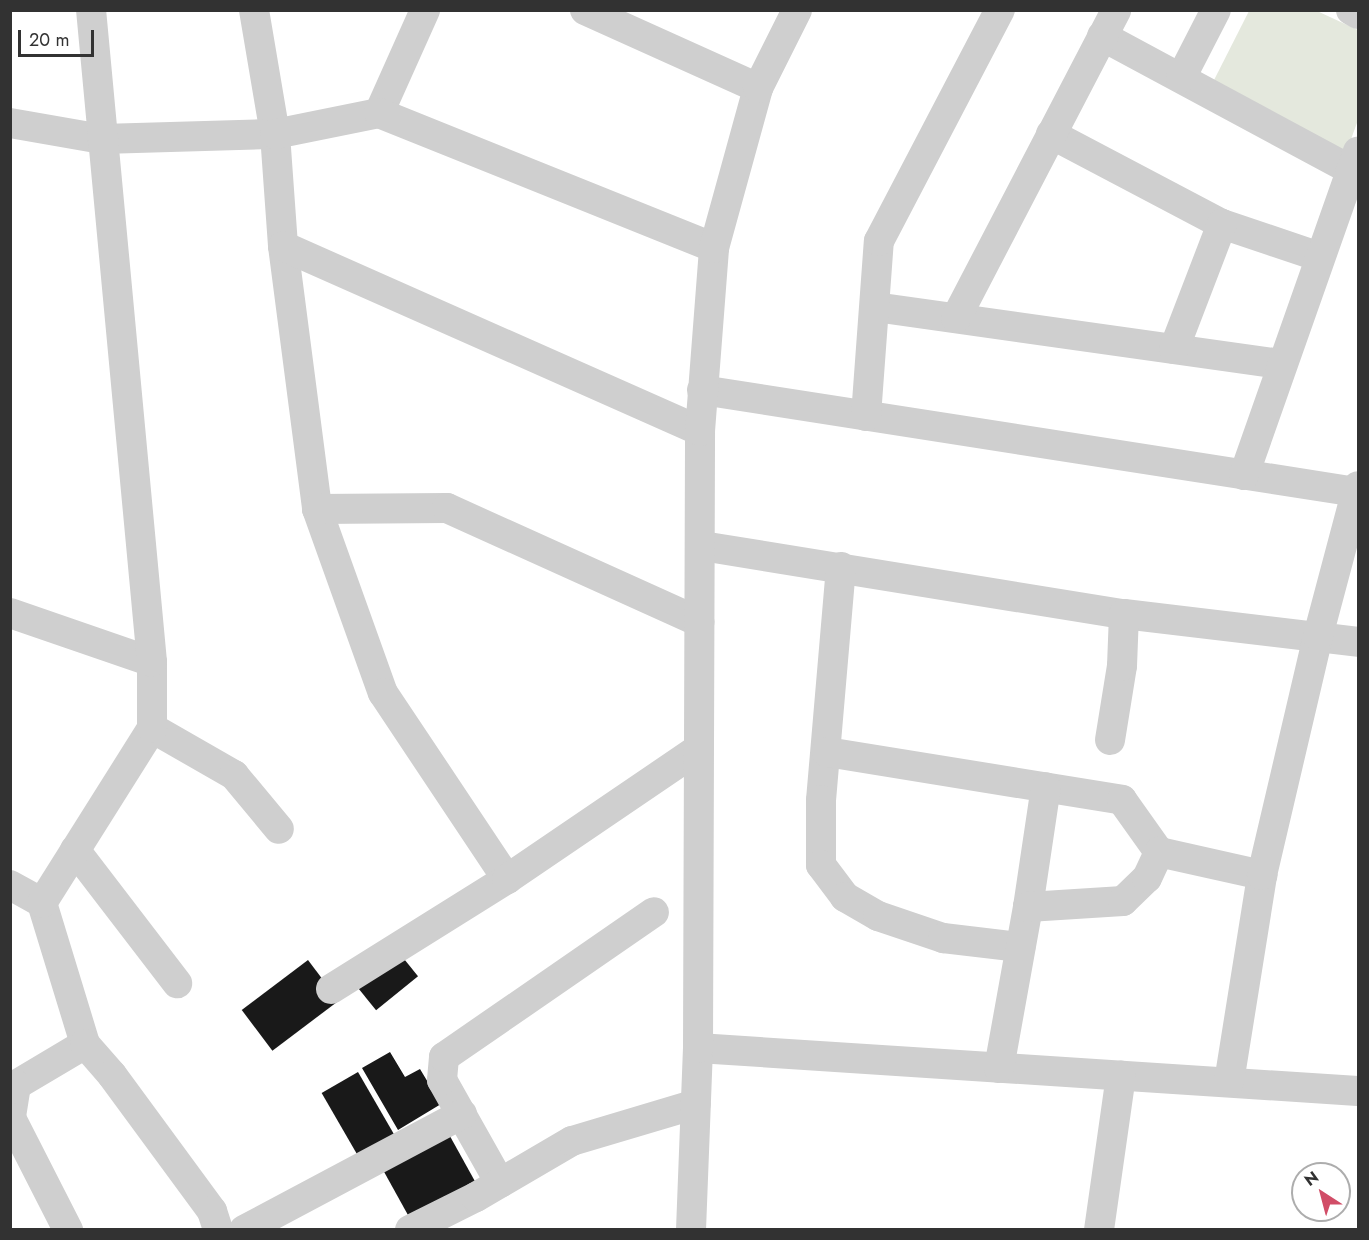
<!DOCTYPE html>
<html>
<head>
<meta charset="utf-8">
<style>
  body { margin:0 }
  #map { position:relative; width:1369px; height:1240px; overflow:hidden; background:#fff; font-family:Jost,sans-serif }
  div>[style] { position:absolute }
  .green>* { inset:0; background:#e4e8dd }
  .building>* { inset:0; background:#191919; transform-origin:0 0 }
  .minor>* { height:30px; margin:-15px; padding:0 15px; transform-origin:15px; border-radius:15px; background:#cfcfcf }
  span { translate:-50% -50%; white-space:nowrap; text-align:center; line-height:1.15; -webkit-text-stroke:6px #fff; paint-order:stroke }
  .frame { position:absolute; inset:0; border:12px solid #323232; pointer-events:none }
  .north { position:absolute; left:1291px; top:1162px; width:60px; height:60px; box-sizing:border-box; background:#fff; border:2px solid #adadad; border-radius:50%; rotate:324deg; font-size:16px; font-weight:700; line-height:24px; text-align:center; color:#323232 }
  .north::after { content:''; display:block; margin:auto; width:21px; height:27px; background:#d14d67; clip-path:polygon(50% 0,100% 100%,50% 72%,0 100%) }
  .scale { position:absolute; left:18px; top:30px; width:76px; height:27px; box-sizing:border-box; border:3px solid #323232; border-top:0; padding-left:8px; font-size:18px; line-height:21px; white-space:nowrap; color:#323232; -webkit-text-stroke:4px #fff; paint-order:stroke }
</style>
</head>
<body>
<div id="map">
  <div class="green">
    <div style="clip-path:polygon(1249px 11px,1317px 11px,1358px 30px,1358px 120px,1346px 153px,1211px 86px)"></div>
  </div>
  <div class="building">
    <div style="left:396px;top:949px;width:35px;height:54px;rotate:51deg"></div>
    <div style="left:308px;top:960px;width:51px;height:83px;rotate:53deg"></div>
    <div style="clip-path:polygon(390px 1052px,405px 1077px,420px 1069px,441px 1104px,398px 1130px,362px 1068px)"></div>
    <div style="left:358px;top:1072px;width:74px;height:42px;rotate:60deg"></div>
    <div style="left:446px;top:1129px;width:60px;height:75px;rotate:61deg"></div>
  </div>
  <div class="minor">
    <div style="left:254px;top:10px;width:126px;rotate:80.4deg"></div>
    <div style="left:275px;top:134px;width:112px;rotate:85.9deg"></div>
    <div style="left:283px;top:246px;width:265px;rotate:82.6deg"></div>
    <div style="left:317px;top:509px;width:195px;rotate:70.3deg"></div>
    <div style="left:383px;top:693px;width:224px;rotate:56.3deg"></div>
    <div style="left:585px;top:10px;width:190px;rotate:24.3deg"></div>
    <div style="left:1351px;top:10px;width:8px;rotate:30deg"></div>
    <div style="left:1102px;top:36px;width:283px;rotate:28.3deg"></div>
    <div style="left:1181px;top:78px;width:76px;rotate:-62.8deg"></div>
    <div style="left:379px;top:113px;width:113px;rotate:-65.9deg"></div>
    <div style="left:10px;top:123px;width:93px;rotate:9.9deg"></div>
    <div style="left:102px;top:139px;width:173px;rotate:-1.7deg"></div>
    <div style="left:275px;top:134px;width:106px;rotate:-11.4deg"></div>
    <div style="left:379px;top:113px;width:361px;rotate:21.9deg"></div>
    <div style="left:1051px;top:134px;width:193px;rotate:27.8deg"></div>
    <div style="left:1222px;top:224px;width:103px;rotate:18.6deg"></div>
    <div style="left:283px;top:246px;width:456px;rotate:23.9deg"></div>
    <div style="left:875px;top:307px;width:411px;rotate:8deg"></div>
    <div style="left:956px;top:318px;width:347px;rotate:-62.5deg"></div>
    <div style="left:1174px;top:349px;width:134px;rotate:-69deg"></div>
    <div style="left:702px;top:390px;width:662px;rotate:8.86deg"></div>
    <div style="left:866px;top:416px;width:175px;rotate:-85.8deg"></div>
    <div style="left:879px;top:241px;width:261px;rotate:-62.4deg"></div>
    <div style="left:1244px;top:475px;width:343px;rotate:-70.6deg"></div>
    <div style="left:317px;top:509px;width:130px;rotate:-0.4deg"></div>
    <div style="left:447px;top:508px;width:277px;rotate:24.3deg"></div>
    <div style="left:702px;top:546px;width:427px;rotate:9.2deg"></div>
    <div style="left:1124px;top:614px;width:236px;rotate:6.8deg"></div>
    <div style="left:841px;top:567px;width:234px;rotate:94.9deg"></div>
    <div style="left:821px;top:800px;width:65px;rotate:90deg"></div>
    <div style="left:821px;top:865px;width:40px;rotate:53deg"></div>
    <div style="left:845px;top:897px;width:38px;rotate:30deg"></div>
    <div style="left:878px;top:916px;width:69px;rotate:18.7deg"></div>
    <div style="left:943px;top:938px;width:78px;rotate:6.7deg"></div>
    <div style="left:10px;top:613px;width:150px;rotate:19deg"></div>
    <div style="left:152px;top:728px;width:95px;rotate:29.8deg"></div>
    <div style="left:234px;top:775px;width:70px;rotate:50.2deg"></div>
    <div style="left:1110px;top:740px;width:75px;rotate:-80.8deg"></div>
    <div style="left:1122px;top:666px;width:52px;rotate:-87.8deg"></div>
    <div style="left:827px;top:752px;width:299px;rotate:9.2deg"></div>
    <div style="left:1122px;top:800px;width:64px;rotate:54.6deg"></div>
    <div style="left:1159px;top:852px;width:106px;rotate:12.6deg"></div>
    <div style="left:75px;top:850px;width:168px;rotate:52.5deg"></div>
    <div style="left:10px;top:885px;width:37px;rotate:29deg"></div>
    <div style="left:42px;top:903px;width:147px;rotate:73deg"></div>
    <div style="left:85px;top:1044px;width:80px;rotate:149.3deg"></div>
    <div style="left:16px;top:1085px;width:33px;rotate:99deg"></div>
    <div style="left:11px;top:1118px;width:126px;rotate:63deg"></div>
    <div style="left:42px;top:903px;width:207px;rotate:-57.8deg"></div>
    <div style="left:152px;top:728px;width:66px;rotate:-90deg"></div>
    <div style="left:152px;top:662px;width:655px;rotate:-95.34deg"></div>
    <div style="left:1028px;top:907px;width:121px;rotate:-81.5deg"></div>
    <div style="left:331px;top:989px;width:208px;rotate:-32deg"></div>
    <div style="left:507px;top:879px;width:230px;rotate:-34.2deg"></div>
    <div style="left:85px;top:1044px;width:41px;rotate:48.9deg"></div>
    <div style="left:112px;top:1075px;width:169px;rotate:53.7deg"></div>
    <div style="left:212px;top:1211px;width:20px;rotate:72deg"></div>
    <div style="left:698px;top:1048px;width:661px;rotate:3.73deg"></div>
    <div style="left:999px;top:1068px;width:164px;rotate:-79.8deg"></div>
    <div style="left:1028px;top:907px;width:95px;rotate:-3.6deg"></div>
    <div style="left:1123px;top:901px;width:33px;rotate:-44deg"></div>
    <div style="left:1147px;top:878px;width:29px;rotate:-65deg"></div>
    <div style="left:1229px;top:1082px;width:210px;rotate:-80.9deg"></div>
    <div style="left:1262px;top:875px;width:245px;rotate:-76.8deg"></div>
    <div style="left:1318px;top:636px;width:155px;rotate:-75.1deg"></div>
    <div style="left:500px;top:1183px;width:118px;rotate:-119.4deg"></div>
    <div style="left:442px;top:1080px;width:23px;rotate:-85deg"></div>
    <div style="left:444px;top:1057px;width:255px;rotate:-34.6deg"></div>
    <div style="left:244px;top:1230px;width:247px;rotate:-28deg"></div>
    <div style="left:410px;top:1230px;width:74px;rotate:-26.6deg"></div>
    <div style="left:476px;top:1197px;width:111px;rotate:-30.3deg"></div>
    <div style="left:572px;top:1141px;width:129px;rotate:-16.6deg"></div>
    <div style="left:691px;top:1230px;width:182px;rotate:-87.8deg"></div>
    <div style="left:698px;top:1048px;width:617px;rotate:-89.81deg"></div>
    <div style="left:700px;top:431px;width:184px;rotate:-85.6deg"></div>
    <div style="left:714px;top:248px;width:166px;rotate:-74.6deg"></div>
    <div style="left:758px;top:88px;width:87px;rotate:-63.4deg"></div>
    <div style="left:1099px;top:1230px;width:156px;rotate:-81.9deg"></div>
  </div>
  <div class="frame"></div>
  <div class="north">N</div>
  <div class="scale">20 m</div>
</div>
</body>
</html>
